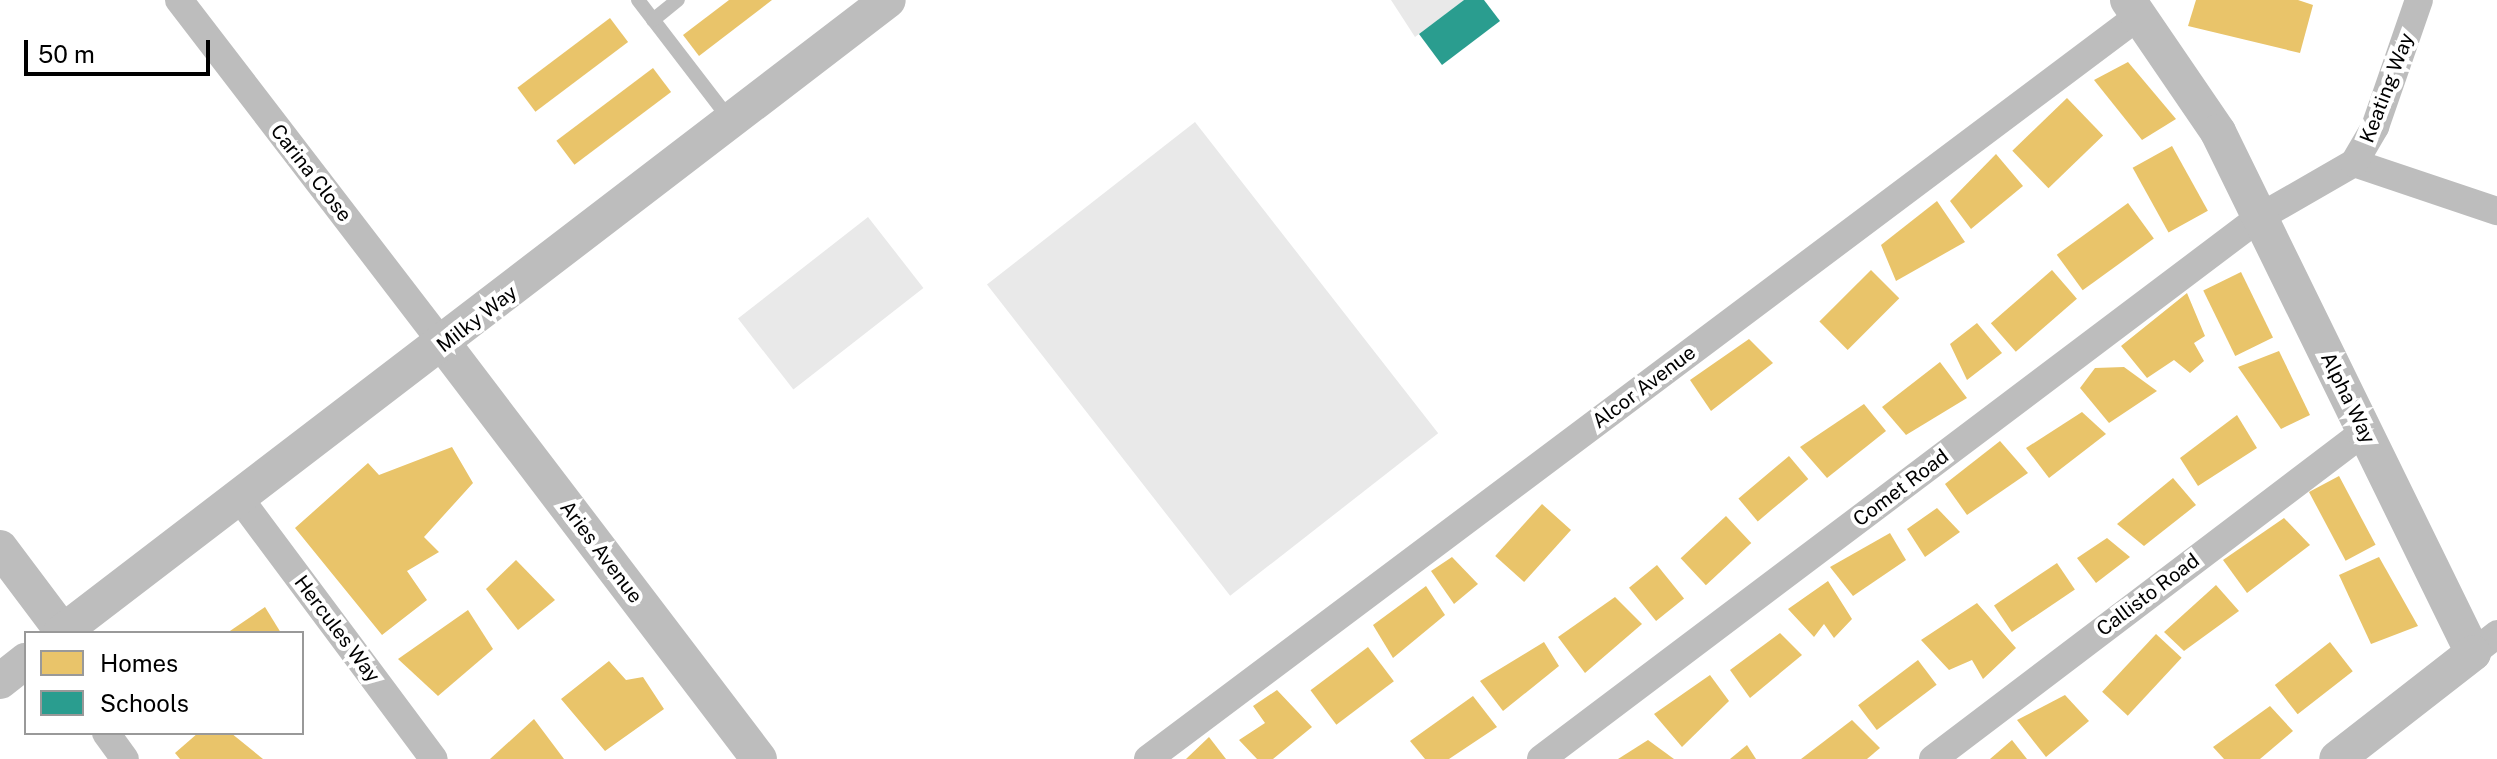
<!DOCTYPE html>
<html>
<head>
<meta charset="utf-8">
<style>
  body { margin:0 }
  #map { position:relative; width:2497px; height:759px; overflow:hidden; background:#fff; font-family:"Public Sans",sans-serif }
  div>[style] { position:absolute }
  .green>* { inset:0; background:#e9e9e9; transform-origin:0 0 }
  .homes>* { inset:0; background:#e9c46a; transform-origin:0 0 }
  .schools>* { inset:0; background:#2a9d8f }
  .service>* { height:14px; margin:-7px; padding:0 7px; transform-origin:7px; border-radius:7px; background:#bdbdbd }
  .minor>* { height:28px; margin:-14px; padding:0 14px; transform-origin:14px; border-radius:14px; background:#bdbdbd }
  .tertiary>* { height:36px; margin:-18px; padding:0 18px; transform-origin:18px; border-radius:18px; background:#bdbdbd }
  span { translate:-50% -50%; white-space:nowrap; text-align:center; line-height:1.15; -webkit-text-stroke:8px #fff; paint-order:stroke }
  .street-label { font-size:20px; color:#000 }
  .legend { position:absolute; left:24px; top:631px; width:280px; height:104px; box-sizing:border-box; background:#fff; border:2px solid #999; margin:0; padding:10px 14px; list-style:none; font-size:24px; color:#000 }
  .legend li { display:flex; align-items:center; gap:16px; height:40px }
  .legend b { width:40px; border:2px solid #999 }
  .scale { position:absolute; left:24px; top:40px; width:186px; height:36px; box-sizing:border-box; border:4px solid #000; border-top:0; padding-left:10px; font-size:24px; line-height:28px; white-space:nowrap; color:#000; -webkit-text-stroke:6px #fff; paint-order:stroke }
</style>
</head>
<body>
<div id="map">
  <div class="green">
    <div style="clip-path:polygon(1391px 0,1464px 0,1415px 37px)"></div>
    <div style="left:1195px;top:122px;width:395px;height:264px;rotate:52deg"></div>
    <div style="left:868px;top:217px;width:90px;height:165px;rotate:52deg"></div>
  </div>
  <div class="homes">
    <div style="clip-path:polygon(729px 0,772px 0,699px 56px,683px 35px)"></div>
    <div style="clip-path:polygon(2196px 0,2298px 0,2313px 5px,2300px 53px,2188px 26px)"></div>
    <div style="left:610px;top:18px;width:30px;height:116px;rotate:53deg"></div>
    <div style="clip-path:polygon(2128px 62px,2176px 119px,2142px 140px,2094px 80px)"></div>
    <div style="left:653px;top:68px;width:30px;height:121px;rotate:53deg"></div>
    <div style="left:2067px;top:98px;width:52px;height:76px;rotate:46deg"></div>
    <div style="left:2172px;top:146px;width:74px;height:45px;rotate:61deg"></div>
    <div style="clip-path:polygon(1996px 154px,2023px 186px,1971px 229px,1950px 201px)"></div>
    <div style="clip-path:polygon(1937px 201px,1965px 242px,1896px 281px,1881px 245px)"></div>
    <div style="left:2128px;top:203px;width:44px;height:88px;rotate:54deg"></div>
    <div style="left:1871px;top:270px;width:40px;height:73px;rotate:45deg"></div>
    <div style="left:2052px;top:270px;width:38px;height:81px;rotate:49deg"></div>
    <div style="left:2241px;top:272px;width:73px;height:42px;rotate:64deg"></div>
    <div style="clip-path:polygon(2187px 293px,2205px 336px,2194px 343px,2204px 361px,2190px 373px,2174px 360px,2147px 378px,2121px 346px)"></div>
    <div style="clip-path:polygon(1977px 323px,2002px 353px,1967px 380px,1950px 344px)"></div>
    <div style="clip-path:polygon(1749px 339px,1773px 363px,1711px 411px,1690px 380px)"></div>
    <div style="clip-path:polygon(2279px 351px,2310px 415px,2281px 429px,2238px 367px)"></div>
    <div style="clip-path:polygon(1940px 362px,1967px 398px,1906px 435px,1882px 407px)"></div>
    <div style="clip-path:polygon(2124px 367px,2157px 391px,2109px 423px,2080px 388px,2095px 368px)"></div>
    <div style="clip-path:polygon(1864px 404px,1886px 431px,1827px 478px,1800px 447px)"></div>
    <div style="clip-path:polygon(2082px 412px,2106px 434px,2049px 478px,2026px 448px)"></div>
    <div style="clip-path:polygon(2237px 415px,2257px 448px,2198px 486px,2180px 458px)"></div>
    <div style="clip-path:polygon(2000px 441px,2028px 473px,1967px 515px,1945px 484px)"></div>
    <div style="clip-path:polygon(452px 447px,473px 483px,424px 537px,439px 552px,407px 571px,427px 600px,382px 635px,295px 528px,368px 463px,379px 475px)"></div>
    <div style="left:1789px;top:456px;width:30px;height:66px;rotate:50deg"></div>
    <div style="left:2339px;top:476px;width:78px;height:34px;rotate:62deg"></div>
    <div style="clip-path:polygon(2173px 478px,2196px 505px,2144px 546px,2117px 524px)"></div>
    <div style="left:1542px;top:504px;width:39px;height:70px;rotate:42deg"></div>
    <div style="clip-path:polygon(1937px 508px,1960px 532px,1925px 557px,1907px 529px)"></div>
    <div style="left:1726px;top:516px;width:37px;height:62px;rotate:47deg"></div>
    <div style="clip-path:polygon(2284px 518px,2310px 545px,2247px 593px,2223px 560px)"></div>
    <div style="clip-path:polygon(1890px 533px,1906px 560px,1853px 596px,1830px 567px)"></div>
    <div style="clip-path:polygon(2107px 538px,2130px 557px,2096px 583px,2077px 558px)"></div>
    <div style="clip-path:polygon(1452px 557px,1478px 584px,1454px 604px,1431px 571px)"></div>
    <div style="clip-path:polygon(2379px 557px,2418px 626px,2371px 644px,2339px 575px)"></div>
    <div style="clip-path:polygon(516px 560px,555px 600px,518px 630px,486px 589px)"></div>
    <div style="left:2057px;top:563px;width:32px;height:76px;rotate:56deg"></div>
    <div style="left:1657px;top:565px;width:43px;height:36px;rotate:51deg"></div>
    <div style="clip-path:polygon(1828px 581px,1852px 619px,1834px 638px,1824px 624px,1814px 637px,1788px 609px)"></div>
    <div style="clip-path:polygon(2216px 585px,2239px 611px,2184px 651px,2164px 632px)"></div>
    <div style="clip-path:polygon(1426px 586px,1445px 615px,1393px 658px,1373px 625px)"></div>
    <div style="clip-path:polygon(1615px 597px,1642px 624px,1585px 673px,1558px 637px)"></div>
    <div style="clip-path:polygon(1977px 603px,2016px 648px,1983px 679px,1972px 660px,1949px 670px,1921px 640px)"></div>
    <div style="clip-path:polygon(265px 607px,281px 633px,227px 633px)"></div>
    <div style="clip-path:polygon(468px 610px,493px 649px,438px 696px,398px 659px)"></div>
    <div style="clip-path:polygon(1780px 633px,1802px 655px,1750px 698px,1730px 670px)"></div>
    <div style="left:2156px;top:634px;width:35px;height:79px;rotate:43deg"></div>
    <div style="clip-path:polygon(1544px 642px,1559px 666px,1503px 711px,1480px 681px)"></div>
    <div style="left:2330px;top:642px;width:37px;height:70px;rotate:52deg"></div>
    <div style="left:1368px;top:647px;width:43px;height:72px;rotate:53deg"></div>
    <div style="left:1918px;top:660px;width:31px;height:75px;rotate:53deg"></div>
    <div style="clip-path:polygon(609px 661px,626px 680px,643px 677px,664px 709px,605px 751px,561px 699px)"></div>
    <div style="clip-path:polygon(1710px 675px,1729px 701px,1682px 747px,1654px 714px)"></div>
    <div style="clip-path:polygon(1277px 690px,1312px 727px,1273px 759px,1257px 759px,1239px 740px,1265px 723px,1253px 706px)"></div>
    <div style="clip-path:polygon(2065px 695px,2089px 721px,2046px 757px,2017px 720px)"></div>
    <div style="clip-path:polygon(1473px 696px,1497px 727px,1449px 759px,1425px 759px,1410px 741px)"></div>
    <div style="clip-path:polygon(2270px 706px,2293px 731px,2260px 759px,2224px 759px,2213px 747px)"></div>
    <div style="clip-path:polygon(534px 719px,564px 759px,490px 759px)"></div>
    <div style="clip-path:polygon(1852px 720px,1880px 748px,1867px 759px,1801px 759px)"></div>
    <div style="clip-path:polygon(198px 733px,231px 733px,263px 759px,180px 759px,175px 753px)"></div>
    <div style="clip-path:polygon(1209px 737px,1226px 759px,1186px 759px)"></div>
    <div style="clip-path:polygon(1648px 740px,1674px 759px,1618px 759px)"></div>
    <div style="clip-path:polygon(2012px 740px,2027px 759px,1990px 759px)"></div>
    <div style="clip-path:polygon(1747px 745px,1756px 759px,1730px 759px)"></div>
  </div>
  <div class="schools">
    <div style="clip-path:polygon(1464px 0,1484px 0,1500px 21px,1442px 65px,1419px 34px)"></div>
  </div>
  <div class="service">
    <div style="left:638px;top:0;width:153px;rotate:52.5deg"></div>
    <div style="left:653px;top:20px;width:32px;rotate:-39deg"></div>
  </div>
  <div class="minor">
    <div style="left:179px;top:0;width:435px;rotate:52.5deg"></div>
    <div style="left:2354px;top:163px;width:151px;rotate:18.6deg"></div>
    <div style="left:240px;top:499px;width:324px;rotate:53.3deg"></div>
    <div style="left:2473px;top:653px;width:31px;rotate:-38deg"></div>
    <div style="left:106px;top:733px;width:32px;rotate:54deg"></div>
    <div style="left:1148px;top:759px;width:1240px;rotate:-36.87deg"></div>
    <div style="left:1541px;top:759px;width:900px;rotate:-37.01deg"></div>
    <div style="left:2260px;top:217px;width:108px;rotate:-29.9deg"></div>
    <div style="left:2354px;top:163px;width:42px;rotate:-59.7deg"></div>
    <div style="left:2375px;top:127px;width:134px;rotate:-70.9deg"></div>
    <div style="left:1933px;top:759px;width:541px;rotate:-37.19deg"></div>
  </div>
  <div class="tertiary">
    <div style="left:2128px;top:0;width:160px;rotate:55.7deg"></div>
    <div style="left:2218px;top:132px;width:580px;rotate:63.92deg"></div>
    <div style="left:2473px;top:653px;width:172px;rotate:142.1deg"></div>
    <div style="left:444px;top:345px;width:520px;rotate:52.73deg"></div>
    <div style="left:0;top:548px;width:105px;rotate:53.1deg"></div>
    <div style="left:61px;top:633px;width:1041px;rotate:-37.43deg"></div>
    <div style="left:0;top:681px;width:33px;rotate:-38deg"></div>
  </div>
  <div class="street-label">
    <span style="left:2387px;top:88px;rotate:-69deg">Keating Way</span>
    <span style="left:311px;top:173px;rotate:52deg">Carina Close</span>
    <span style="left:477px;top:319px;rotate:-38deg">Milky Way</span>
    <span style="left:1644px;top:387px;rotate:-37deg">Alcor Avenue</span>
    <span style="left:2348px;top:398px;rotate:64deg">Alpha Way</span>
    <span style="left:1901px;top:488px;rotate:-37deg">Comet Road</span>
    <span style="left:601px;top:552px;rotate:53deg">Aries Avenue</span>
    <span style="left:2148px;top:595px;rotate:-37deg">Callisto Road</span>
    <span style="left:337px;top:629px;rotate:53deg">Hercules Way</span>
  </div>
  <ul class="legend">
  <li><b style="height:22px;background:#e9c46a"></b>Homes</li>
  <li><b style="height:22px;background:#2a9d8f"></b>Schools</li>
  </ul>
  <div class="scale">50 m</div>
</div>
</body>
</html>
